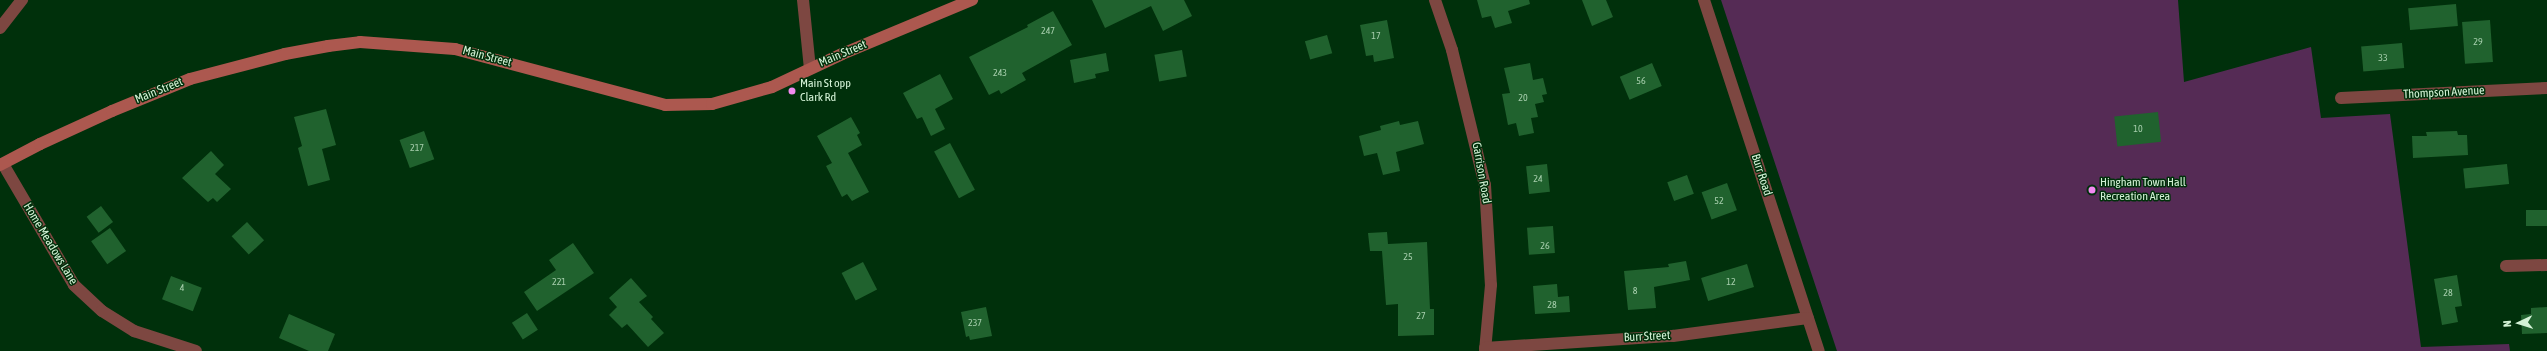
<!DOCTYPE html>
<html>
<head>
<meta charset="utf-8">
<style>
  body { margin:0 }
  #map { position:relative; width:2547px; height:351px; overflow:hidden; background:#00300b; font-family:"Asap Condensed",sans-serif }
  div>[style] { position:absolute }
  .green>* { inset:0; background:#552b55 }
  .building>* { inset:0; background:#20622e; transform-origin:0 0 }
  .street>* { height:12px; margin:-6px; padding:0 6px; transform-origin:6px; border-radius:6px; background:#7d4741 }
  .secondary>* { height:12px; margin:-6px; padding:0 6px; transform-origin:6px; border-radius:6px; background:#ac584f }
  .dots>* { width:11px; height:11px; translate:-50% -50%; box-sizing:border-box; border:2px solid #00300b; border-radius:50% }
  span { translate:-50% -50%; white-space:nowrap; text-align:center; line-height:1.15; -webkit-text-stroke:3px #00300b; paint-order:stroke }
  .number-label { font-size:10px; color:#a6ceac }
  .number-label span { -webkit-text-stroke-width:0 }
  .street-label { font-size:12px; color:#d3f2d6 }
  .poi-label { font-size:12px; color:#d3f2d6 }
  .left { translate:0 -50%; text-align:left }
  .north { position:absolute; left:2499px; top:303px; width:40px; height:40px; -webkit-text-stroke:3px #00300b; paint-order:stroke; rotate:266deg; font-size:11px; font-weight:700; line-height:16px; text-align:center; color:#d3f2d6 }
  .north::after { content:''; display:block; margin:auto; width:14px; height:18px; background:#d3f2d6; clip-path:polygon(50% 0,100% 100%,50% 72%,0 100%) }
</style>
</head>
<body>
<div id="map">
  <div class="green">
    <div style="clip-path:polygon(1721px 0,2178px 0,2184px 82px,2311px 47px,2321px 118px,2390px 114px,2421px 347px,2509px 344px,2510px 351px,1837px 351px)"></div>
  </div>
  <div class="building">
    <div style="clip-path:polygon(1092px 0,1184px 0,1192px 16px,1163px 31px,1151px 6px,1105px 28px)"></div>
    <div style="clip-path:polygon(1477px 0,1529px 0,1530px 4px,1508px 11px,1512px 23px,1495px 28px,1491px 16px,1482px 18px)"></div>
    <div style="clip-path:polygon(1582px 0,1606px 0,1613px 17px,1592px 26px)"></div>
    <div style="left:2456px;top:4px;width:22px;height:48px;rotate:85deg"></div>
    <div style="clip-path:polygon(1053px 11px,1072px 45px,1022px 73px,1026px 80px,1001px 94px,999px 90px,989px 95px,969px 57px,1028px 27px,1027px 25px)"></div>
    <div style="clip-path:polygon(1387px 20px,1394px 58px,1374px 62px,1373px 55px,1366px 56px,1360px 25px)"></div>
    <div style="left:2490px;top:20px;width:42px;height:28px;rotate:86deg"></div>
    <div style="left:1327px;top:35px;width:19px;height:23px;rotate:74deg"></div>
    <div style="left:2402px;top:43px;width:25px;height:41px;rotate:85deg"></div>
    <div style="left:1182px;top:50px;width:27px;height:28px;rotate:80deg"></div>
    <div style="clip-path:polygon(1106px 53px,1109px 71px,1095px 74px,1096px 78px,1074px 83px,1070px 60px)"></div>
    <div style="clip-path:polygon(1530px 63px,1533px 80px,1543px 78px,1547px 94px,1542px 95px,1544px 102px,1535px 104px,1538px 117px,1531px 118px,1534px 133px,1519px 136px,1516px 123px,1508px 125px,1502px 94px,1510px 93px,1504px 68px)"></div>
    <div style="left:1652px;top:63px;width:25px;height:35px;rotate:67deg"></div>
    <div style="clip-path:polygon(940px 74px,953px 99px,935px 109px,945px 129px,931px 136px,922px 117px,917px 119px,903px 93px)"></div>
    <div style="clip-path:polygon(326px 109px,336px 145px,322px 149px,330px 180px,308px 186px,298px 148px,302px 146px,294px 117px)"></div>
    <div style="left:2158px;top:112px;width:30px;height:44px;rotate:84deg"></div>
    <div style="clip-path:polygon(851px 117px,860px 133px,857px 135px,862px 145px,848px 153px,869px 192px,852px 201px,847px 194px,842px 197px,826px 166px,832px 163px,817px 136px)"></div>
    <div style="clip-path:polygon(1399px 121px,1400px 125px,1418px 121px,1424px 144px,1396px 152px,1400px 171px,1383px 175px,1377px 153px,1364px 156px,1359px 136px,1381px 130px,1380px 126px)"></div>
    <div style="left:424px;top:131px;width:30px;height:26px;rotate:70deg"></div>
    <div style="clip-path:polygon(2457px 131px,2458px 135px,2467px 135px,2468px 155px,2413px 158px,2412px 136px,2427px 136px,2426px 132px)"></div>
    <div style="left:950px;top:143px;width:53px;height:18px;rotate:62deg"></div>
    <div style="clip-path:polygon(211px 151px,224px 165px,215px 174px,231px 189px,217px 202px,213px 198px,208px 202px,182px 178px)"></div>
    <div style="left:1547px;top:164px;width:28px;height:21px;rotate:84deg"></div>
    <div style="left:2507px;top:164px;width:20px;height:44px;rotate:84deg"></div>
    <div style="left:1687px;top:175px;width:20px;height:21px;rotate:70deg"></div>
    <div style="left:1727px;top:183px;width:29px;height:27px;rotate:70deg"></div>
    <div style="left:101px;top:206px;width:20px;height:18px;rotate:53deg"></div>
    <div style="left:2547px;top:210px;width:16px;height:21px;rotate:90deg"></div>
    <div style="left:247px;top:222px;width:25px;height:21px;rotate:47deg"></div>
    <div style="left:1553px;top:226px;width:27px;height:26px;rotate:86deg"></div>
    <div style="left:110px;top:228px;width:28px;height:23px;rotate:55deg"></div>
    <div style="clip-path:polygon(1387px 232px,1388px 244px,1427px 242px,1430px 309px,1434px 309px,1434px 335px,1398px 336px,1398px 304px,1386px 305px,1382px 251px,1370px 251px,1368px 233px)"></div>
    <div style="clip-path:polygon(573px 243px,594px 273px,537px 311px,524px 292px,556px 270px,549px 260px)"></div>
    <div style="clip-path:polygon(1686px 261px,1690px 280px,1654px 287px,1656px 308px,1628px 310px,1624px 271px,1669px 267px,1668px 264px)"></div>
    <div style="left:863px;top:262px;width:31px;height:24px;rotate:63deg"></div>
    <div style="left:1747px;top:264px;width:24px;height:48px;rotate:73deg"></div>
    <div style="clip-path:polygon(2457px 275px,2462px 306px,2455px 307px,2458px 322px,2442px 325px,2434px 279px)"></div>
    <div style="left:171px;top:276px;width:33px;height:25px;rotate:21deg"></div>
    <div style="clip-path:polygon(631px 278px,647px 296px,639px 302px,653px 317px,651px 319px,664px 333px,648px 347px,627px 324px,622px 328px,609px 315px,617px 307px,609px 298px)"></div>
    <div style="clip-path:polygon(1557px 284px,1558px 297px,1569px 296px,1570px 312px,1535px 314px,1533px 286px)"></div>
    <div style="clip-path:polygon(986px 307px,992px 336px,970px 340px,969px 336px,966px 337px,961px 312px)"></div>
    <div style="clip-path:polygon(2547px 307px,2547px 333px,2522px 334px,2521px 315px,2531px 314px,2531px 308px)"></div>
    <div style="left:527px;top:313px;width:20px;height:18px;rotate:57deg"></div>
    <div style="clip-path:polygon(289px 314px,335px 334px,328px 351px,309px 351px,279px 338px)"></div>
  </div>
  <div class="street">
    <div style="left:803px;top:0;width:69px;rotate:84.2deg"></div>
    <div style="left:1435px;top:0;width:53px;rotate:71.2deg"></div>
    <div style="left:1452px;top:50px;width:139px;rotate:76.3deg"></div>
    <div style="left:1485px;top:185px;width:100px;rotate:86.6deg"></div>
    <div style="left:1491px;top:285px;width:66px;rotate:95.2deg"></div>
    <div style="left:1704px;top:0;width:369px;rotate:71.9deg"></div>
    <div style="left:0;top:28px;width:36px;rotate:-52deg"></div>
    <div style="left:2341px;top:98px;width:206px;rotate:-2.8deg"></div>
    <div style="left:3px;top:164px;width:140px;rotate:59.6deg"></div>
    <div style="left:74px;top:285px;width:38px;rotate:43deg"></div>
    <div style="left:102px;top:311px;width:38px;rotate:32deg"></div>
    <div style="left:134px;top:331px;width:65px;rotate:17.9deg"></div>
    <div style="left:2506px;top:266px;width:41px;rotate:-1.4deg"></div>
    <div style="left:1485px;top:348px;width:188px;rotate:-3.7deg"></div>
    <div style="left:1673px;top:336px;width:136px;rotate:-7.6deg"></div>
  </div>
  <div class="secondary">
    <div style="left:0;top:165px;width:45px;rotate:-27.7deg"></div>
    <div style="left:40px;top:144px;width:79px;rotate:-24.6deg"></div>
    <div style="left:112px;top:111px;width:84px;rotate:-22.3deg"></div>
    <div style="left:190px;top:79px;width:98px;rotate:-14.7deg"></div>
    <div style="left:285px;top:54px;width:44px;rotate:-10.5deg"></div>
    <div style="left:328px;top:46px;width:32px;rotate:-7deg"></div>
    <div style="left:360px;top:42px;width:95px;rotate:4.2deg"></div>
    <div style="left:455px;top:49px;width:217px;rotate:14.9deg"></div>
    <div style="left:665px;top:105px;width:47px;rotate:-1.2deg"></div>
    <div style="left:712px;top:104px;width:62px;rotate:-15.8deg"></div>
    <div style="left:772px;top:87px;width:77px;rotate:-25.2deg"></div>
    <div style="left:842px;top:54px;width:141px;rotate:-22.6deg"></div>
  </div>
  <div class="dots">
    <div style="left:792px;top:91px;background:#f38af1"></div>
    <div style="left:2092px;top:190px;background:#f38af1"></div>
  </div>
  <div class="number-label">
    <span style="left:1048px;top:31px">247</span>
    <span style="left:1376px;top:36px">17</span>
    <span style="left:2478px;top:42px">29</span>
    <span style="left:2383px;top:58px">33</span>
    <span style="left:1000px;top:73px">243</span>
    <span style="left:1641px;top:81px">56</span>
    <span style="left:1523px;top:98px">20</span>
    <span style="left:2138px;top:129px">10</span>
    <span style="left:417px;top:148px">217</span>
    <span style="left:1538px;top:179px">24</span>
    <span style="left:1719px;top:201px">52</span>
    <span style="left:1545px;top:246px">26</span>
    <span style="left:1408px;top:257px">25</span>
    <span style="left:559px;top:282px">221</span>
    <span style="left:1731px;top:282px">12</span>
    <span style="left:182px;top:288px">4</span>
    <span style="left:1635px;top:291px">8</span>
    <span style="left:2448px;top:293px">28</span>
    <span style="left:1552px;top:305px">28</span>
    <span style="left:1421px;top:316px">27</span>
    <span style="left:975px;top:323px">237</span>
  </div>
  <div class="street-label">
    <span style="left:843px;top:54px;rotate:-23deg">Main Street</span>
    <span style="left:487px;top:57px;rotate:15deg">Main Street</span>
    <span style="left:159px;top:91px;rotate:-22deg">Main Street</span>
    <span style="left:2444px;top:93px;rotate:-3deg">Thompson Avenue</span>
    <span style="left:1481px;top:173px;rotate:80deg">Garrison Road</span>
    <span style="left:1761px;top:175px;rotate:72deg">Burr Road</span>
    <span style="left:50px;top:244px;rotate:59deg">Home Meadows Lane</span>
    <span style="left:1647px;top:337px;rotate:-3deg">Burr Street</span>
  </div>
  <div class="poi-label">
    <span class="left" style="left:800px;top:91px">Main St opp<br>Clark Rd</span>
    <span class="left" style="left:2100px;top:190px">Hingham Town Hall<br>Recreation Area</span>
  </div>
  <div class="north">N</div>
</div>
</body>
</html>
